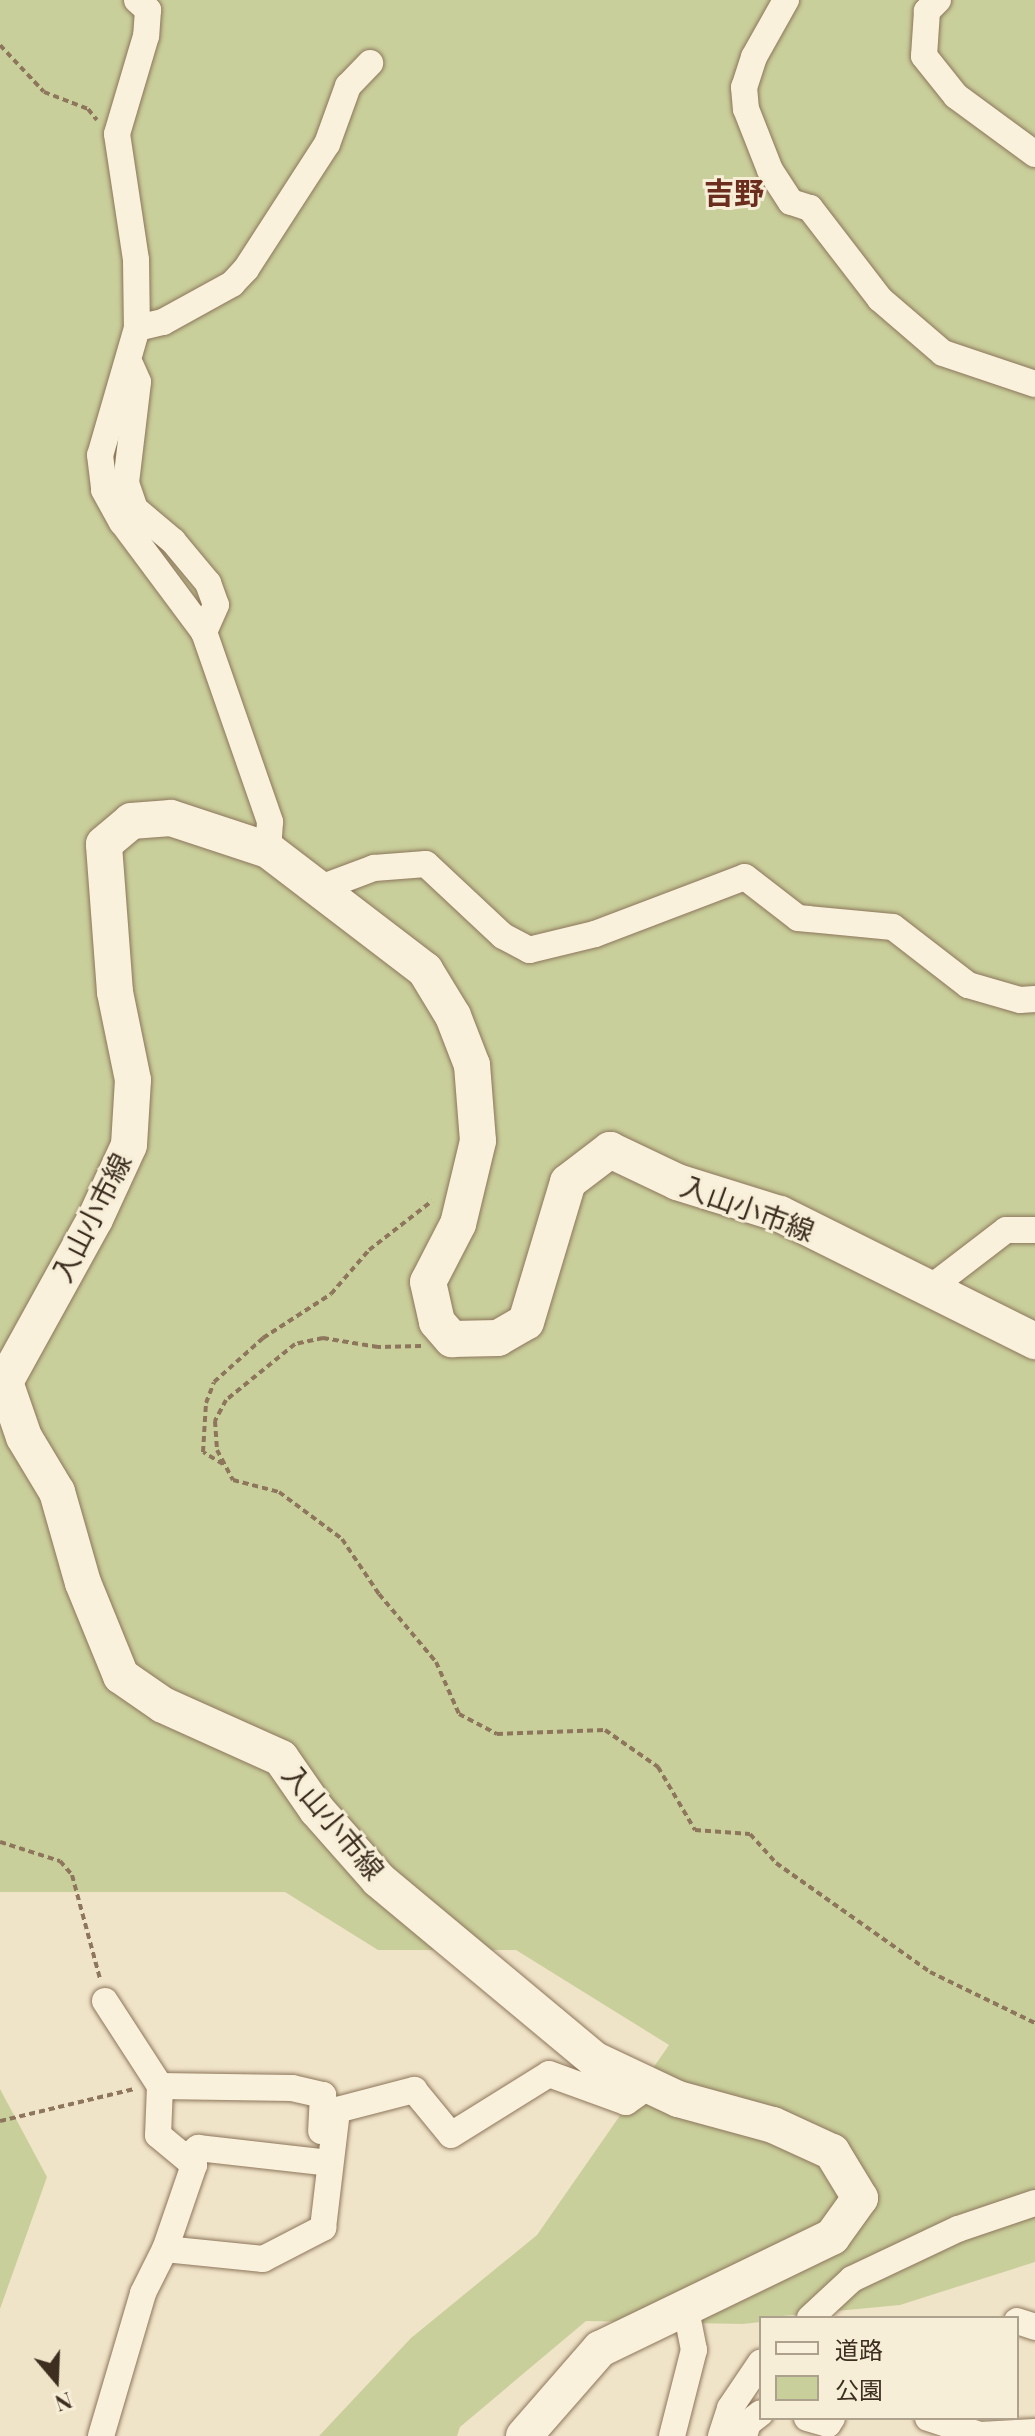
<!DOCTYPE html>
<html>
<head>
<meta charset="utf-8">
<style>
  body { margin:0 }
  #map { position:relative; width:1035px; height:2436px; overflow:hidden; background:#f0e4c8; font-family:"Playfair Display","Noto Sans JP",serif }
  div>[style] { position:absolute }
  .green>* { inset:0; background:#c9cf9b }
  .path>* { height:4px; margin-top:-2px; transform-origin:0; background:repeating-linear-gradient(90deg,#8d765c 0 6px,transparent 0 10px) }
  .roads { filter:drop-shadow(0 0 2px #8d765c) drop-shadow(0 0 2px #8d765c) }
  .minor>* { height:26px; margin:-13px; padding:0 13px; transform-origin:13px; border-radius:13px; background:#faf1dc }
  .secondary>* { height:36px; margin:-18px; padding:0 18px; transform-origin:18px; border-radius:18px; background:#faf1dc }
  span { translate:-50% -50%; white-space:nowrap; text-align:center; line-height:1.15; -webkit-text-stroke:6px #f7eed8; paint-order:stroke }
  .street-label { font-size:28px; color:#3d2e20 }
  .neighbourhood-label { font-size:30px; color:#6b2e1e; font-weight:700 }
  .legend { position:absolute; left:759px; top:2316px; width:260px; height:104px; box-sizing:border-box; background:#f7eed8; border:2px solid #ada18e; margin:0; padding:10px 14px; list-style:none; font-size:24px; color:#3d2e20 }
  .legend li { display:flex; align-items:center; gap:16px; height:40px }
  .legend b { width:40px; border:2px solid #ada18e }
  .north { position:absolute; left:16px; top:2340px; width:80px; height:80px; -webkit-text-stroke:6px #f7eed8; paint-order:stroke; rotate:161deg; font-size:22px; font-weight:700; line-height:32px; text-align:center; color:#3d2e20 }
  .north::after { content:''; display:block; margin:auto; width:28px; height:36px; background:#3d2e20; clip-path:polygon(50% 0,100% 100%,50% 72%,0 100%) }
</style>
</head>
<body>
<div id="map">
  <div class="green">
    <div style="clip-path:polygon(0 0,1035px 0,1035px 2262px,900px 2305px,761px 2318px,761px 2322px,743px 2324px,586px 2321px,460px 2427px,457px 2436px,319px 2436px,411px 2338px,537px 2235px,669px 2045px,516px 1950px,378px 1950px,285px 1892px,0 1892px)"></div>
    <div style="clip-path:polygon(0 2089px,47px 2177px,0 2309px)"></div>
  </div>
  <div class="path">
    <div style="left:0;top:45px;width:64px;rotate:46.9deg"></div>
    <div style="left:44px;top:92px;width:47px;rotate:21.1deg"></div>
    <div style="left:88px;top:109px;width:14px;rotate:51deg"></div>
    <div style="left:421px;top:1346px;width:43px;rotate:178.7deg"></div>
    <div style="left:378px;top:1347px;width:56px;rotate:-170.7deg"></div>
    <div style="left:323px;top:1338px;width:29px;rotate:168deg"></div>
    <div style="left:295px;top:1344px;width:89px;rotate:140.9deg"></div>
    <div style="left:226px;top:1400px;width:24px;rotate:118deg"></div>
    <div style="left:215px;top:1421px;width:29px;rotate:86deg"></div>
    <div style="left:217px;top:1450px;width:34px;rotate:62deg"></div>
    <div style="left:233px;top:1480px;width:48px;rotate:14.6deg"></div>
    <div style="left:279px;top:1492px;width:79px;rotate:36.7deg"></div>
    <div style="left:342px;top:1539px;width:66px;rotate:56.1deg"></div>
    <div style="left:379px;top:1594px;width:89px;rotate:50deg"></div>
    <div style="left:436px;top:1662px;width:57px;rotate:66.1deg"></div>
    <div style="left:459px;top:1714px;width:43px;rotate:27.8deg"></div>
    <div style="left:497px;top:1734px;width:108px;rotate:-2.1deg"></div>
    <div style="left:605px;top:1730px;width:65px;rotate:34.9deg"></div>
    <div style="left:658px;top:1767px;width:73px;rotate:59.6deg"></div>
    <div style="left:695px;top:1830px;width:55px;rotate:4.2deg"></div>
    <div style="left:750px;top:1834px;width:39px;rotate:48deg"></div>
    <div style="left:776px;top:1863px;width:189px;rotate:35.3deg"></div>
    <div style="left:930px;top:1972px;width:117px;rotate:25.9deg"></div>
    <div style="left:223px;top:1464px;width:23px;rotate:-149deg"></div>
    <div style="left:203px;top:1452px;width:49px;rotate:-86.5deg"></div>
    <div style="left:206px;top:1403px;width:22px;rotate:-69deg"></div>
    <div style="left:214px;top:1382px;width:66px;rotate:-41.9deg"></div>
    <div style="left:263px;top:1338px;width:81px;rotate:-32.9deg"></div>
    <div style="left:331px;top:1294px;width:58px;rotate:-49.2deg"></div>
    <div style="left:369px;top:1250px;width:80px;rotate:-37.9deg"></div>
    <div style="left:0;top:1842px;width:63px;rotate:17.6deg"></div>
    <div style="left:60px;top:1861px;width:18px;rotate:49deg"></div>
    <div style="left:72px;top:1875px;width:108px;rotate:74.9deg"></div>
    <div style="left:0;top:2121px;width:138px;rotate:-13.4deg"></div>
  </div>
  <div class="roads">
    <div class="minor">
      <div style="left:137px;top:0;width:15px;rotate:42deg"></div>
      <div style="left:148px;top:10px;width:26px;rotate:94deg"></div>
      <div style="left:146px;top:36px;width:102px;rotate:106.5deg"></div>
      <div style="left:117px;top:134px;width:127px;rotate:81.4deg"></div>
      <div style="left:136px;top:260px;width:68px;rotate:89.2deg"></div>
      <div style="left:137px;top:328px;width:132px;rotate:106.2deg"></div>
      <div style="left:100px;top:455px;width:35px;rotate:83deg"></div>
      <div style="left:104px;top:490px;width:37px;rotate:61deg"></div>
      <div style="left:122px;top:522px;width:137px;rotate:53.3deg"></div>
      <div style="left:204px;top:632px;width:201px;rotate:70.8deg"></div>
      <div style="left:270px;top:822px;width:28px;rotate:94deg"></div>
      <div style="left:786px;top:0;width:65px;rotate:119.3deg"></div>
      <div style="left:754px;top:57px;width:32px;rotate:108deg"></div>
      <div style="left:744px;top:87px;width:22px;rotate:85deg"></div>
      <div style="left:746px;top:109px;width:66px;rotate:68.5deg"></div>
      <div style="left:770px;top:170px;width:38px;rotate:57deg"></div>
      <div style="left:791px;top:202px;width:20px;rotate:18deg"></div>
      <div style="left:810px;top:208px;width:115px;rotate:52.4deg"></div>
      <div style="left:880px;top:299px;width:83px;rotate:40.6deg"></div>
      <div style="left:943px;top:353px;width:97px;rotate:18.6deg"></div>
      <div style="left:938px;top:0;width:16px;rotate:135deg"></div>
      <div style="left:927px;top:11px;width:45px;rotate:93.8deg"></div>
      <div style="left:924px;top:56px;width:51px;rotate:51.3deg"></div>
      <div style="left:956px;top:96px;width:98px;rotate:36.3deg"></div>
      <div style="left:137px;top:328px;width:27px;rotate:-13deg"></div>
      <div style="left:163px;top:322px;width:79px;rotate:-28.8deg"></div>
      <div style="left:232px;top:284px;width:21px;rotate:-47deg"></div>
      <div style="left:246px;top:269px;width:149px;rotate:-57.1deg"></div>
      <div style="left:327px;top:144px;width:62px;rotate:-70.1deg"></div>
      <div style="left:348px;top:86px;width:32px;rotate:-46deg"></div>
      <div style="left:131px;top:366px;width:17px;rotate:66deg"></div>
      <div style="left:138px;top:382px;width:102px;rotate:96.8deg"></div>
      <div style="left:126px;top:483px;width:28px;rotate:71deg"></div>
      <div style="left:135px;top:509px;width:50px;rotate:40.1deg"></div>
      <div style="left:173px;top:541px;width:55px;rotate:50.2deg"></div>
      <div style="left:208px;top:583px;width:23px;rotate:70deg"></div>
      <div style="left:216px;top:605px;width:30px;rotate:114deg"></div>
      <div style="left:318px;top:889px;width:60px;rotate:-20.6deg"></div>
      <div style="left:374px;top:868px;width:52px;rotate:-4.4deg"></div>
      <div style="left:426px;top:864px;width:105px;rotate:43.1deg"></div>
      <div style="left:503px;top:936px;width:30px;rotate:28deg"></div>
      <div style="left:529px;top:950px;width:68px;rotate:-13.6deg"></div>
      <div style="left:595px;top:934px;width:160px;rotate:-20.8deg"></div>
      <div style="left:745px;top:877px;width:67px;rotate:37.7deg"></div>
      <div style="left:798px;top:918px;width:95px;rotate:5.4deg"></div>
      <div style="left:893px;top:927px;width:95px;rotate:37.7deg"></div>
      <div style="left:968px;top:985px;width:54px;rotate:16.1deg"></div>
      <div style="left:1020px;top:1000px;width:15px;rotate:-4deg"></div>
      <div style="left:929px;top:1289px;width:97px;rotate:-37.5deg"></div>
      <div style="left:1006px;top:1230px;width:29px"></div>
      <div style="left:105px;top:2001px;width:101px;rotate:57.1deg"></div>
      <div style="left:160px;top:2086px;width:49px;rotate:92.3deg"></div>
      <div style="left:158px;top:2135px;width:47px;rotate:39.8deg"></div>
      <div style="left:194px;top:2165px;width:89px;rotate:109deg"></div>
      <div style="left:160px;top:2086px;width:132px;rotate:0.9deg"></div>
      <div style="left:292px;top:2088px;width:32px;rotate:13deg"></div>
      <div style="left:323px;top:2095px;width:36px;rotate:93deg"></div>
      <div style="left:186px;top:2158px;width:16px;rotate:-40deg"></div>
      <div style="left:198px;top:2148px;width:123px;rotate:6.5deg"></div>
      <div style="left:810px;top:2318px;width:57px;rotate:-42.9deg"></div>
      <div style="left:852px;top:2279px;width:117px;rotate:-25.3deg"></div>
      <div style="left:958px;top:2229px;width:81px;rotate:-18.7deg"></div>
      <div style="left:1017px;top:2321px;width:19px;rotate:18deg"></div>
      <div style="left:807px;top:2418px;width:22px;rotate:16deg"></div>
      <div style="left:828px;top:2424px;width:7px;rotate:-56deg"></div>
      <div style="left:928px;top:2418px;width:55px;rotate:18.1deg"></div>
      <div style="left:980px;top:2435px;width:55px;rotate:-3.1deg"></div>
      <div style="left:101px;top:2436px;width:149px;rotate:-73.6deg"></div>
      <div style="left:143px;top:2293px;width:49px;rotate:-63.4deg"></div>
      <div style="left:165px;top:2249px;width:99px;rotate:5.8deg"></div>
      <div style="left:263px;top:2259px;width:68px;rotate:-27.3deg"></div>
      <div style="left:323px;top:2228px;width:119px;rotate:-83.2deg"></div>
      <div style="left:337px;top:2110px;width:80px;rotate:-14.6deg"></div>
      <div style="left:414px;top:2090px;width:58px;rotate:50.6deg"></div>
      <div style="left:451px;top:2135px;width:115px;rotate:-31.9deg"></div>
      <div style="left:549px;top:2074px;width:82px;rotate:20deg"></div>
      <div style="left:626px;top:2102px;width:28px;rotate:-35deg"></div>
      <div style="left:672px;top:2436px;width:89px;rotate:-75.7deg"></div>
      <div style="left:694px;top:2350px;width:41px;rotate:-101.3deg"></div>
      <div style="left:721px;top:2436px;width:29px;rotate:-72deg"></div>
      <div style="left:730px;top:2408px;width:55px;rotate:-56deg"></div>
      <div style="left:744px;top:2436px;width:14px;rotate:-73deg"></div>
      <div style="left:748px;top:2423px;width:16px;rotate:-38deg"></div>
    </div>
    <div class="secondary">
      <div style="left:524px;top:2436px;width:116px;rotate:-48.9deg"></div>
      <div style="left:600px;top:2349px;width:258px;rotate:-25.8deg"></div>
      <div style="left:832px;top:2237px;width:48px;rotate:-54.3deg"></div>
      <div style="left:860px;top:2198px;width:54px;rotate:-121.3deg"></div>
      <div style="left:832px;top:2152px;width:65px;rotate:-155.4deg"></div>
      <div style="left:773px;top:2125px;width:98px;rotate:-164.7deg"></div>
      <div style="left:678px;top:2099px;width:92px;rotate:-154.8deg"></div>
      <div style="left:595px;top:2060px;width:281px;rotate:-140.2deg"></div>
      <div style="left:379px;top:1880px;width:94px;rotate:-131.5deg"></div>
      <div style="left:317px;top:1810px;width:63px;rotate:-124.7deg"></div>
      <div style="left:281px;top:1758px;width:129px;rotate:-155.8deg"></div>
      <div style="left:163px;top:1705px;width:51px;rotate:-145.4deg"></div>
      <div style="left:121px;top:1676px;width:100px;rotate:-112.2deg"></div>
      <div style="left:83px;top:1583px;width:95px;rotate:-105.9deg"></div>
      <div style="left:57px;top:1492px;width:64px;rotate:-121deg"></div>
      <div style="left:24px;top:1437px;width:58px;rotate:-109.1deg"></div>
      <div style="left:5px;top:1382px;width:186px;rotate:-61.1deg"></div>
      <div style="left:95px;top:1219px;width:81px;rotate:-65.3deg"></div>
      <div style="left:129px;top:1145px;width:65px;rotate:-86.5deg"></div>
      <div style="left:133px;top:1080px;width:90px;rotate:-101.6deg"></div>
      <div style="left:115px;top:992px;width:148px;rotate:-94.3deg"></div>
      <div style="left:104px;top:844px;width:35px;rotate:-40deg"></div>
      <div style="left:131px;top:821px;width:40px;rotate:-4.3deg"></div>
      <div style="left:171px;top:818px;width:102px;rotate:18.3deg"></div>
      <div style="left:268px;top:850px;width:198px;rotate:37.4deg"></div>
      <div style="left:425px;top:970px;width:54px;rotate:58.7deg"></div>
      <div style="left:453px;top:1016px;width:53px;rotate:68.8deg"></div>
      <div style="left:472px;top:1065px;width:76px;rotate:85.5deg"></div>
      <div style="left:478px;top:1141px;width:85px;rotate:103.5deg"></div>
      <div style="left:458px;top:1224px;width:65px;rotate:117.3deg"></div>
      <div style="left:428px;top:1282px;width:41px;rotate:77.3deg"></div>
      <div style="left:437px;top:1322px;width:23px;rotate:49deg"></div>
      <div style="left:452px;top:1339px;width:46px;rotate:-1.2deg"></div>
      <div style="left:498px;top:1338px;width:32px;rotate:-30deg"></div>
      <div style="left:526px;top:1322px;width:146px;rotate:-73.3deg"></div>
      <div style="left:568px;top:1182px;width:53px;rotate:-37.3deg"></div>
      <div style="left:610px;top:1150px;width:74px;rotate:25.5deg"></div>
      <div style="left:677px;top:1182px;width:108px;rotate:17.3deg"></div>
      <div style="left:780px;top:1214px;width:285px;rotate:26.5deg"></div>
    </div>
  </div>
  <div class="street-label">
    <span style="left:748px;top:1208px;rotate:20deg">入山小市線</span>
    <span style="left:91px;top:1217px;rotate:-63deg">入山小市線</span>
    <span style="left:334px;top:1822px;rotate:50deg">入山小市線</span>
  </div>
  <div class="neighbourhood-label">
    <span style="left:734px;top:192px">吉野</span>
  </div>
  <ul class="legend">
  <li><b style="height:10px;background:#faf1dc"></b>道路</li>
  <li><b style="height:22px;background:#c9cf9b"></b>公園</li>
  </ul>
  <div class="north">N</div>
</div>
</body>
</html>
